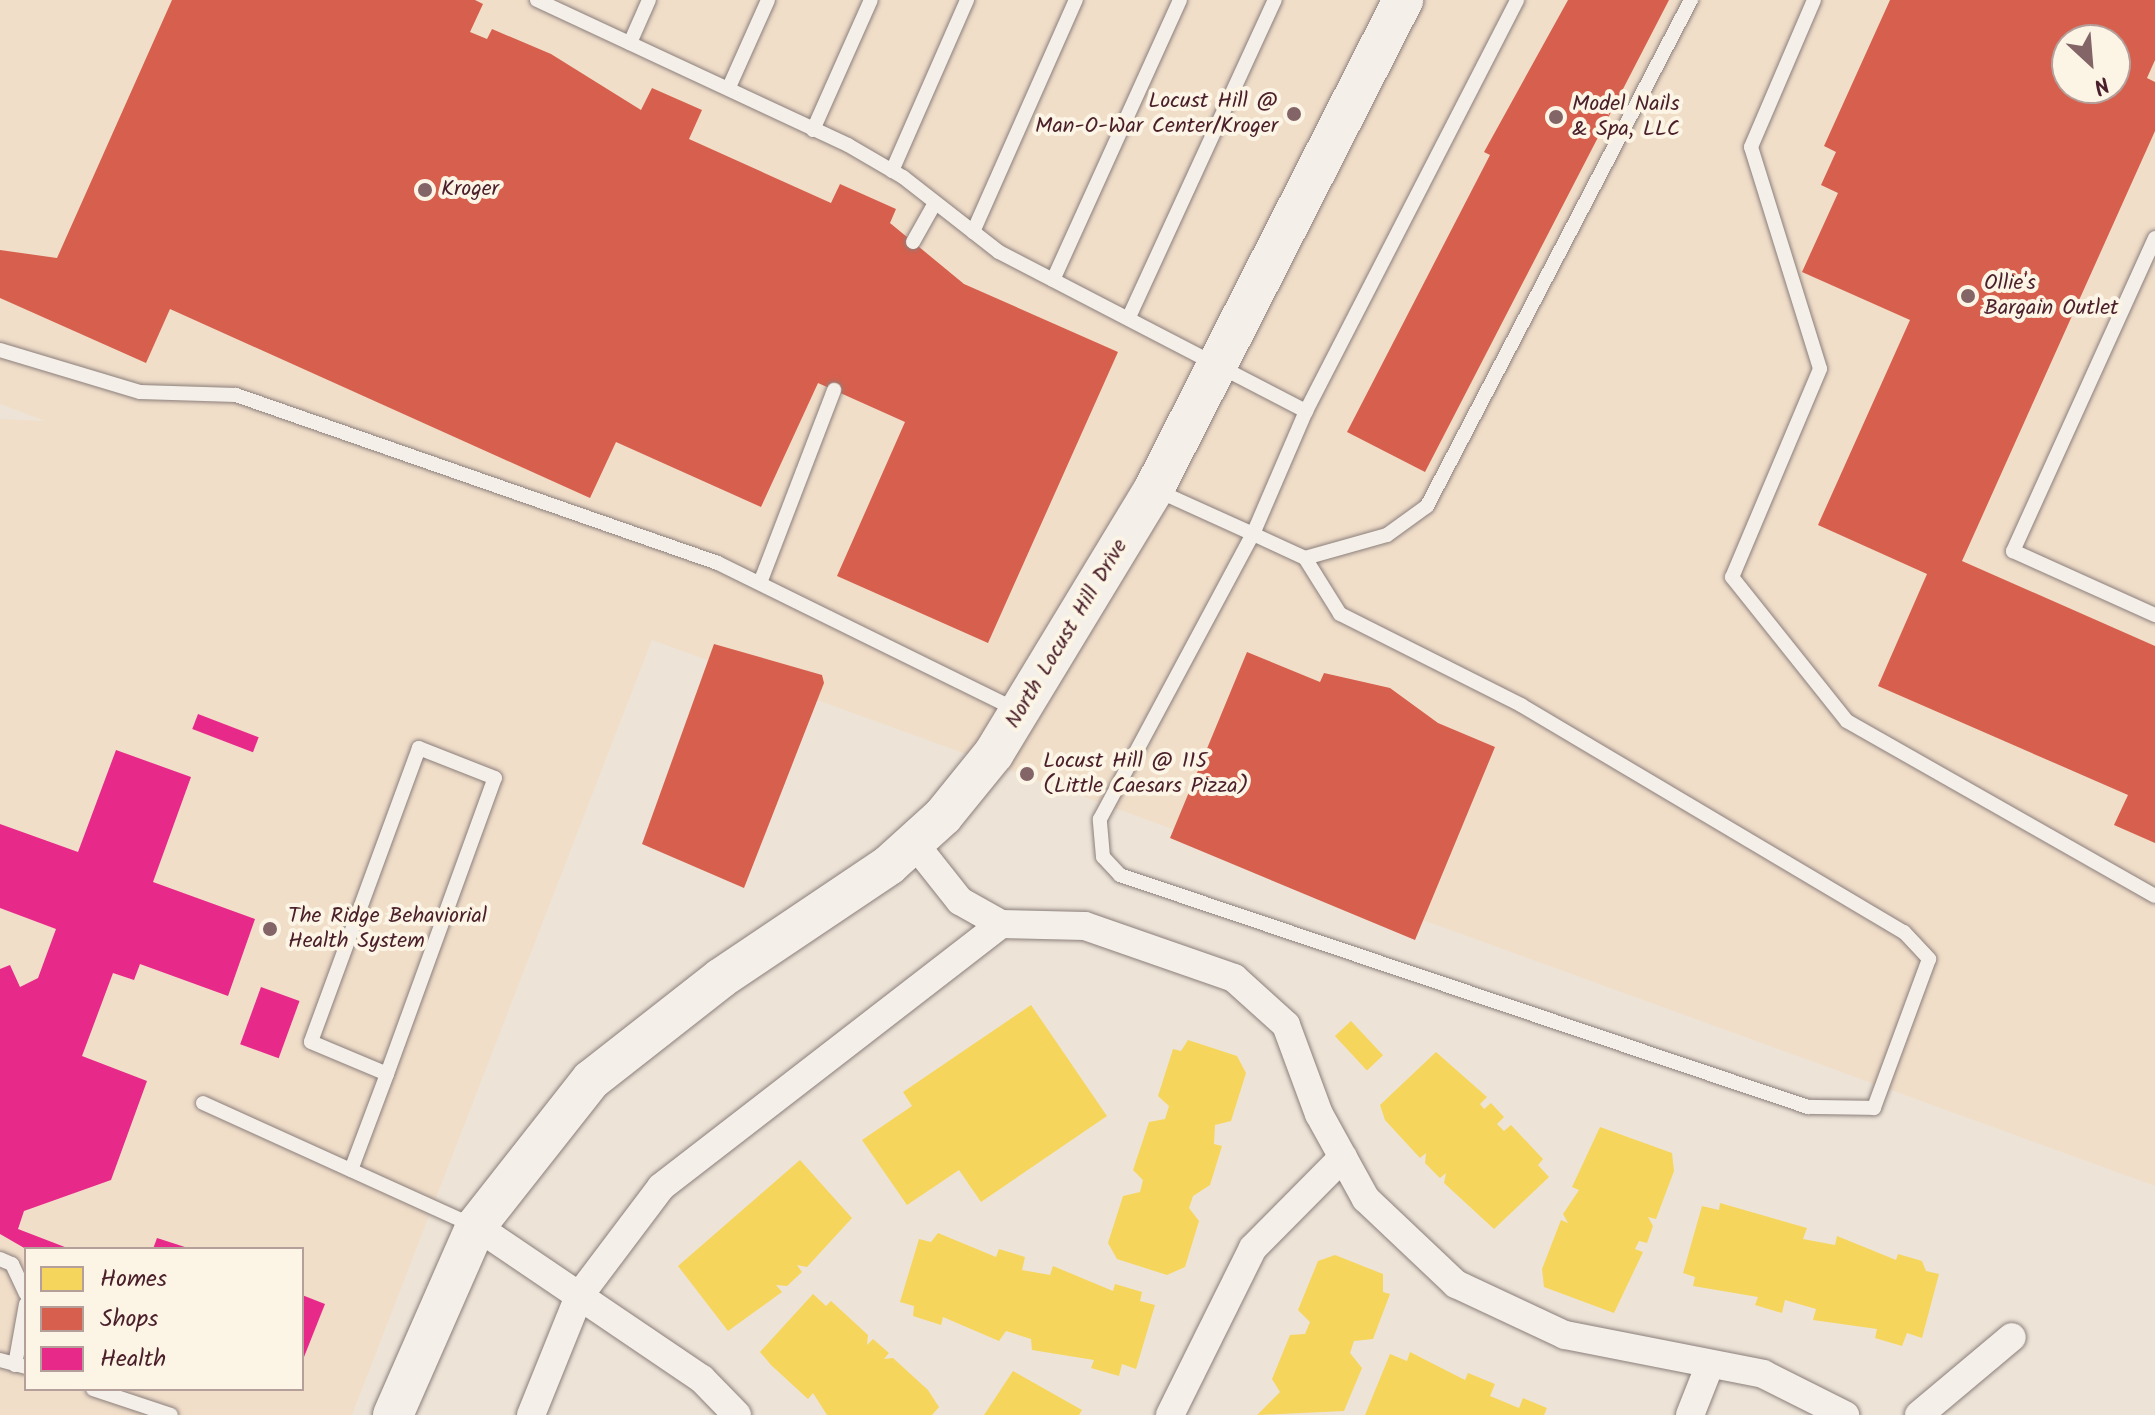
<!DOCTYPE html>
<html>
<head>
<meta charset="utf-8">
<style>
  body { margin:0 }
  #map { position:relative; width:2155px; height:1415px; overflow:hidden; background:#ede4d7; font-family:Kalam,sans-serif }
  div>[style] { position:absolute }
  .built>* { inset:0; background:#f0dec9 }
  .homes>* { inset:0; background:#f6d55c; transform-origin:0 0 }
  .shops>* { inset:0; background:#d6604d }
  .health>* { inset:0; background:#e7298a; transform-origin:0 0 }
  .roads { filter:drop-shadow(0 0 2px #8c7f7c) drop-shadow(0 0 2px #8c7f7c) }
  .lane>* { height:14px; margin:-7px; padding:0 7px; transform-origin:7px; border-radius:7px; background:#f4f0e9 }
  .street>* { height:28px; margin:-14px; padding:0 14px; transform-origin:14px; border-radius:14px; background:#f4f0e9 }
  .secondary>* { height:40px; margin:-20px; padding:0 20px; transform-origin:20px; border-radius:20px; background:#f4f0e9 }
  .dots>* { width:22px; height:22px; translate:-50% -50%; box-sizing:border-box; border:4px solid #fcf5e5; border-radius:50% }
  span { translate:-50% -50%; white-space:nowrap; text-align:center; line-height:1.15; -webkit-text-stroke:8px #fcf5e5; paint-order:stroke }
  .poi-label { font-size:22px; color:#4a1f2b }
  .right { translate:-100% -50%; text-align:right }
  .left { translate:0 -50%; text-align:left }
  .street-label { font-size:22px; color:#4a1f2b }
  .legend { position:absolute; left:24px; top:1247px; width:280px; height:144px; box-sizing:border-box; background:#fcf5e5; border:2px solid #b59f9b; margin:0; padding:10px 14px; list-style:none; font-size:24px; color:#4a1f2b }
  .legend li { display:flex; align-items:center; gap:16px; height:40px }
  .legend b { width:40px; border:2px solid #b59f9b }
  .north { position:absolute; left:2051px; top:24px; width:80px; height:80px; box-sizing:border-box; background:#fcf5e5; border:2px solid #b59f9b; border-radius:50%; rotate:154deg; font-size:22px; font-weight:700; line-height:32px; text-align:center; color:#4a1f2b }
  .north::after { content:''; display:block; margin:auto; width:28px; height:36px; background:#836467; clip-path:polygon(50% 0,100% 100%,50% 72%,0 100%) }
</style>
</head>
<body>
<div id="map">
  <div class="built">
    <div style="clip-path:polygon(evenodd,0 0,2155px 0,2155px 1186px,652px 640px,352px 1415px,0 1415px,0 419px,45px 421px,0 404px,0 0,2067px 40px,2115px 40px,2115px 88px,2067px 88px,2067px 40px,0 0,26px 1249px,302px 1249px,302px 1389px,26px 1389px,26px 1249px)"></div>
  </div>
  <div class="homes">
    <div style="clip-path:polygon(1031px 1005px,1107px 1116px,981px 1202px,959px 1170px,907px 1205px,862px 1140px,912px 1106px,903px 1092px)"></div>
    <div style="left:1351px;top:1021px;width:47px;height:22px;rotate:47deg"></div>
    <div style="clip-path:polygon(1188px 1040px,1237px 1056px,1246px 1073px,1231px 1121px,1215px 1125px,1214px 1144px,1222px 1146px,1210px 1185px,1193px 1196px,1189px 1208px,1199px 1221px,1185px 1267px,1167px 1275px,1117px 1259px,1108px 1243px,1123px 1196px,1140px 1192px,1143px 1180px,1133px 1170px,1149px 1122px,1165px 1119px,1169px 1106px,1158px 1096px,1173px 1049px,1181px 1051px)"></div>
    <div style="clip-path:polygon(1436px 1052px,1487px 1097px,1480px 1104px,1484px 1109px,1491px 1103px,1504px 1117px,1497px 1124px,1504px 1131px,1511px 1125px,1543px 1159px,1538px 1165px,1549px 1177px,1494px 1229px,1444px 1183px,1446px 1173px,1440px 1178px,1425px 1163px,1426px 1153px,1420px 1158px,1385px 1120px,1380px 1105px)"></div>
    <div style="clip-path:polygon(1600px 1127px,1672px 1153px,1674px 1171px,1656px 1219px,1648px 1217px,1653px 1226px,1647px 1243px,1639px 1241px,1635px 1249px,1643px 1252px,1614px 1313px,1544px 1287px,1542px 1269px,1561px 1220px,1568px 1223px,1563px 1214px,1579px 1190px,1572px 1187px)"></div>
    <div style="clip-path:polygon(800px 1160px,852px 1218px,807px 1267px,797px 1265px,802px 1272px,787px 1286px,776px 1285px,782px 1292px,728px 1331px,678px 1266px)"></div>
    <div style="clip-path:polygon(1720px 1203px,1807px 1228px,1803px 1239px,1835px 1245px,1837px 1236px,1896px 1260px,1898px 1254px,1922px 1261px,1926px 1271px,1939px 1274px,1922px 1338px,1907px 1333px,1902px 1346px,1875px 1338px,1877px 1329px,1813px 1320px,1816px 1309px,1785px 1300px,1782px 1313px,1755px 1305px,1758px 1297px,1693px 1286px,1695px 1277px,1683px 1273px,1702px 1206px,1719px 1210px)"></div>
    <div style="clip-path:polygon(938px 1233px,996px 1257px,999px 1249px,1025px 1257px,1022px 1270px,1050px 1275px,1053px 1266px,1113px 1291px,1115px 1284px,1142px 1292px,1140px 1301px,1155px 1305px,1136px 1369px,1122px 1364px,1119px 1376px,1091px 1368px,1094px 1360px,1032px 1350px,1031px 1339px,1006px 1331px,999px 1341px,943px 1317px,941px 1325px,913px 1316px,914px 1306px,900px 1302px,919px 1239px,931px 1242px)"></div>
    <div style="clip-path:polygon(1335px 1255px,1383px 1274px,1383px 1292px,1390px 1294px,1373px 1339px,1354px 1341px,1350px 1353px,1362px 1368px,1344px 1411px,1257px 1415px,1280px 1392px,1272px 1379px,1290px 1335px,1305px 1334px,1310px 1322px,1298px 1310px,1318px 1261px)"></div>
    <div style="clip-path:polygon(813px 1294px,826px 1306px,831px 1301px,868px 1335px,867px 1345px,873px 1339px,889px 1353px,884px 1359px,893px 1358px,928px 1390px,939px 1407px,932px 1415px,827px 1415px,813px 1393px,808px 1399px,771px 1365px,760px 1352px)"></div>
    <div style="clip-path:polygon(1410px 1352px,1465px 1380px,1468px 1373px,1495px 1384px,1490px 1396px,1519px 1408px,1523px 1398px,1547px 1408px,1544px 1415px,1365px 1415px,1390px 1354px,1407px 1361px)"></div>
    <div style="clip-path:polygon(1013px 1371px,1082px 1410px,1079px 1415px,984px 1415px)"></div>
  </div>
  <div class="shops">
    <div style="clip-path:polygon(172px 0,475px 0,483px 4px,470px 32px,487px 39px,492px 29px,551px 54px,641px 110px,652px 88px,702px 110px,689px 139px,831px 203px,840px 184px,896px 209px,890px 223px,964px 284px,1118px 352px,988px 643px,837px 576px,905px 422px,818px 383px,761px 507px,616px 442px,590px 498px,170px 309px,146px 363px,0 298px,0 250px,57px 258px)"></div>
    <div style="clip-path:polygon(1568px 0,1669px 0,1425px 472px,1347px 432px,1490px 155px,1484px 152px)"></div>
    <div style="clip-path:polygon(evenodd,1890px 0,2155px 0,2155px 60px,2147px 78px,2155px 82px,2155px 131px,1962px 561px,2155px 646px,2155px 843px,2114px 825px,2128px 795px,1878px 686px,1927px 574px,1818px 525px,1910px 320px,1802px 272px,1838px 193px,1821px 185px,1836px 152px,1824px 146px,1890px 0,2067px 40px,2115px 40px,2115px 88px,2067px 88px,2067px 40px)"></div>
    <div style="clip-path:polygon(714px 644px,822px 675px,824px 683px,744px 888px,642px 844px)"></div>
    <div style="clip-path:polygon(1247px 652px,1320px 682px,1324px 673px,1390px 688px,1438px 723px,1495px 747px,1415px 940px,1170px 838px)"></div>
  </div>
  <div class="health">
    <div style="left:198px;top:714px;width:65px;height:16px;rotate:21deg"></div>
    <div style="clip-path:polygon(116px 750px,191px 777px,153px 882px,255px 919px,228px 996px,140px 964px,134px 980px,113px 973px,82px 1056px,147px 1081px,111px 1180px,24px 1211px,18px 1229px,70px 1249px,26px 1249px,0 1234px,0 969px,10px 965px,20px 987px,38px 978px,56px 929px,0 908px,0 824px,78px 852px)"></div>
    <div style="left:261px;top:987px;width:41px;height:61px;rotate:20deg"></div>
    <div style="clip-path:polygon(157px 1238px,188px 1248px,188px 1249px,153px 1249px)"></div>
    <div style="clip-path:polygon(302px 1295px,325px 1304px,302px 1362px)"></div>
  </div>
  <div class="roads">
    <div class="lane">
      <div style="left:537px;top:0;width:343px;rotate:25deg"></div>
      <div style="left:848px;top:145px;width:64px;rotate:30.2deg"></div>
      <div style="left:903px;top:177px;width:122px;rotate:38deg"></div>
      <div style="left:999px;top:252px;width:346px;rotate:27.4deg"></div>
      <div style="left:1814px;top:0;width:160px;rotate:113.2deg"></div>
      <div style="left:1751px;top:147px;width:232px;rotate:72.7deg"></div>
      <div style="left:1820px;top:369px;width:226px;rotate:112.9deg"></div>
      <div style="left:1732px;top:577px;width:184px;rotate:51.4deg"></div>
      <div style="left:1847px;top:721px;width:354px;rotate:29.6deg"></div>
      <div style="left:630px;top:43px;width:47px;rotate:-66.2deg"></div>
      <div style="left:730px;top:85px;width:93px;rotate:-65.9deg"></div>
      <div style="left:813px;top:130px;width:142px;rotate:-66deg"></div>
      <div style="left:892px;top:171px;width:187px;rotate:-66.3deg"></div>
      <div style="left:973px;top:232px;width:254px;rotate:-66.1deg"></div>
      <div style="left:2155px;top:238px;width:344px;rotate:114.4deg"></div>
      <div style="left:2013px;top:551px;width:156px;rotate:24.3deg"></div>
      <div style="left:913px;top:242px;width:45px;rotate:-60.6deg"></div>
      <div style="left:1053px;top:280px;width:307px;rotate:-65.6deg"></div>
      <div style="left:1129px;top:317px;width:349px;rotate:-65.3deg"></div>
      <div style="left:0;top:350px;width:146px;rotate:16.7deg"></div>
      <div style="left:140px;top:392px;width:96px;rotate:1.8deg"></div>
      <div style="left:236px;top:395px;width:510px;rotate:19.22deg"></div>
      <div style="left:718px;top:563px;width:335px;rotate:26.2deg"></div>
      <div style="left:1156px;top:490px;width:107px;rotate:24.4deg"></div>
      <div style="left:1253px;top:534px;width:57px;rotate:24.8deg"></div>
      <div style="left:1305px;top:558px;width:66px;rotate:58deg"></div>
      <div style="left:1340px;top:614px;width:203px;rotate:26.7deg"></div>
      <div style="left:1521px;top:705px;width:445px;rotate:30.7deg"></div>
      <div style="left:1904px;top:932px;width:37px;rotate:47deg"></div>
      <div style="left:1929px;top:959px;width:159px;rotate:110.3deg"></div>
      <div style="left:1874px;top:1108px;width:66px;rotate:-179.1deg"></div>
      <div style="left:1808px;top:1107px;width:726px;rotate:-161.37deg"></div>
      <div style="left:1120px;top:875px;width:25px;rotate:-133deg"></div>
      <div style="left:1103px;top:857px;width:38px;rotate:-95deg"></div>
      <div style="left:1100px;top:819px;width:323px;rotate:-61.8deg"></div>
      <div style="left:1253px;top:534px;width:134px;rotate:-66.7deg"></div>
      <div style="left:1306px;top:411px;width:462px;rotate:-62.8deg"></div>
      <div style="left:1305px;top:558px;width:85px;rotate:-15.7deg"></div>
      <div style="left:1387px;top:535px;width:49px;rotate:-35.9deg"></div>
      <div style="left:1427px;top:506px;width:571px;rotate:-62.45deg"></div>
      <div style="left:760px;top:583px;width:207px;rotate:-69deg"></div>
      <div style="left:203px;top:1103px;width:295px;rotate:24.4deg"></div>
      <div style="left:351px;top:1170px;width:103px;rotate:-69.4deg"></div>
      <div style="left:387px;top:1074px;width:315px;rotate:-70deg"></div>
      <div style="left:495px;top:778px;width:82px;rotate:-158.5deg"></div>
      <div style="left:419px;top:748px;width:313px;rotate:110.2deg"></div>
      <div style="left:311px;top:1042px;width:82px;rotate:22.8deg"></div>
      <div style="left:0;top:1259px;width:13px;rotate:23deg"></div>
      <div style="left:12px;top:1264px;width:33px;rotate:65deg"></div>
      <div style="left:0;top:1360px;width:27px;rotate:15deg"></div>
      <div style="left:15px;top:1365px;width:62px;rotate:-79.8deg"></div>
      <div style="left:93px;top:1389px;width:82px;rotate:18.4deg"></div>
    </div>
    <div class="street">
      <div style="left:914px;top:843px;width:74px;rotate:51.6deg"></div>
      <div style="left:960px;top:901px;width:47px;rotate:29.3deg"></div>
      <div style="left:1001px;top:924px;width:84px;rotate:1.4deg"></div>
      <div style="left:1085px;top:926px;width:158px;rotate:19.2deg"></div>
      <div style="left:1234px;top:978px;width:70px;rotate:42.1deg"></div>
      <div style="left:1286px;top:1025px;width:95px;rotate:69.7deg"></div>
      <div style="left:1319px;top:1114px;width:97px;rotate:61.1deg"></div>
      <div style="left:1366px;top:1199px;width:124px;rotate:43.4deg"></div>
      <div style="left:1456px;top:1284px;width:120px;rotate:25.1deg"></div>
      <div style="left:1565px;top:1335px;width:202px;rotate:11.1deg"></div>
      <div style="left:1763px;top:1374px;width:92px;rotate:26.6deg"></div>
      <div style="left:476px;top:1226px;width:273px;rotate:34.1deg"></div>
      <div style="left:702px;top:1379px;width:50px;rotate:45.8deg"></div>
      <div style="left:531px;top:1415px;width:128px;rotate:-68deg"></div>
      <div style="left:579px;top:1296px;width:136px;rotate:-53deg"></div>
      <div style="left:661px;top:1187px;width:430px;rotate:-37.7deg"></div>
      <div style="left:1170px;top:1415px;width:186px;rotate:-63.6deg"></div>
      <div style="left:1253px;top:1248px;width:128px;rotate:-45.3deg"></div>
      <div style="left:1690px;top:1415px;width:52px;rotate:-68.4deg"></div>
      <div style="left:1919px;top:1415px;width:121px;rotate:-40deg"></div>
    </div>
    <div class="secondary">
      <div style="left:393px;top:1415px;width:206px;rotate:-66.3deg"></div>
      <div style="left:476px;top:1226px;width:186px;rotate:-51.8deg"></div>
      <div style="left:591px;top:1080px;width:165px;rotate:-38.1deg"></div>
      <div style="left:721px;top:978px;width:202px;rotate:-33.9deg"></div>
      <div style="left:889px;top:865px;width:73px;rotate:-42.2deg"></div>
      <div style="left:943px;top:816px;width:81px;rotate:-51deg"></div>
      <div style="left:994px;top:753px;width:309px;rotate:-58.8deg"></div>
      <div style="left:1154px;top:489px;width:549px;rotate:-63.01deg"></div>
    </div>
  </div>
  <div class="dots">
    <div style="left:1294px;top:114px;background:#836467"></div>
    <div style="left:1556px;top:117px;background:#836467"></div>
    <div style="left:425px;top:190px;background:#836467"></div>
    <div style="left:1968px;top:296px;background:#836467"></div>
    <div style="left:1027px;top:774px;background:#836467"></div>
    <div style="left:270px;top:929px;background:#836467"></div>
  </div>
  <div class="poi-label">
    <span class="right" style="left:1278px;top:114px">Locust Hill @<br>Man-O-War Center/Kroger</span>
    <span class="left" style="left:1572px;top:117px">Model Nails<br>&amp; Spa, LLC</span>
    <span class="left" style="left:441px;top:190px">Kroger</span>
    <span class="left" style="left:1984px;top:296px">Ollie's<br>Bargain Outlet</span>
    <span class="left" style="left:1043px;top:774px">Locust Hill @ 115<br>(Little Caesars Pizza)</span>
    <span class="left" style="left:288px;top:929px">The Ridge Behaviorial<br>Health System</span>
  </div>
  <div class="street-label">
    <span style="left:1067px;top:634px;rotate:-59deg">North Locust Hill Drive</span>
  </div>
  <ul class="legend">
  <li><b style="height:22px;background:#f6d55c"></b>Homes</li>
  <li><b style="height:22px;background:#d6604d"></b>Shops</li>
  <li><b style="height:22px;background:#e7298a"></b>Health</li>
  </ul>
  <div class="north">N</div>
</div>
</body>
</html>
